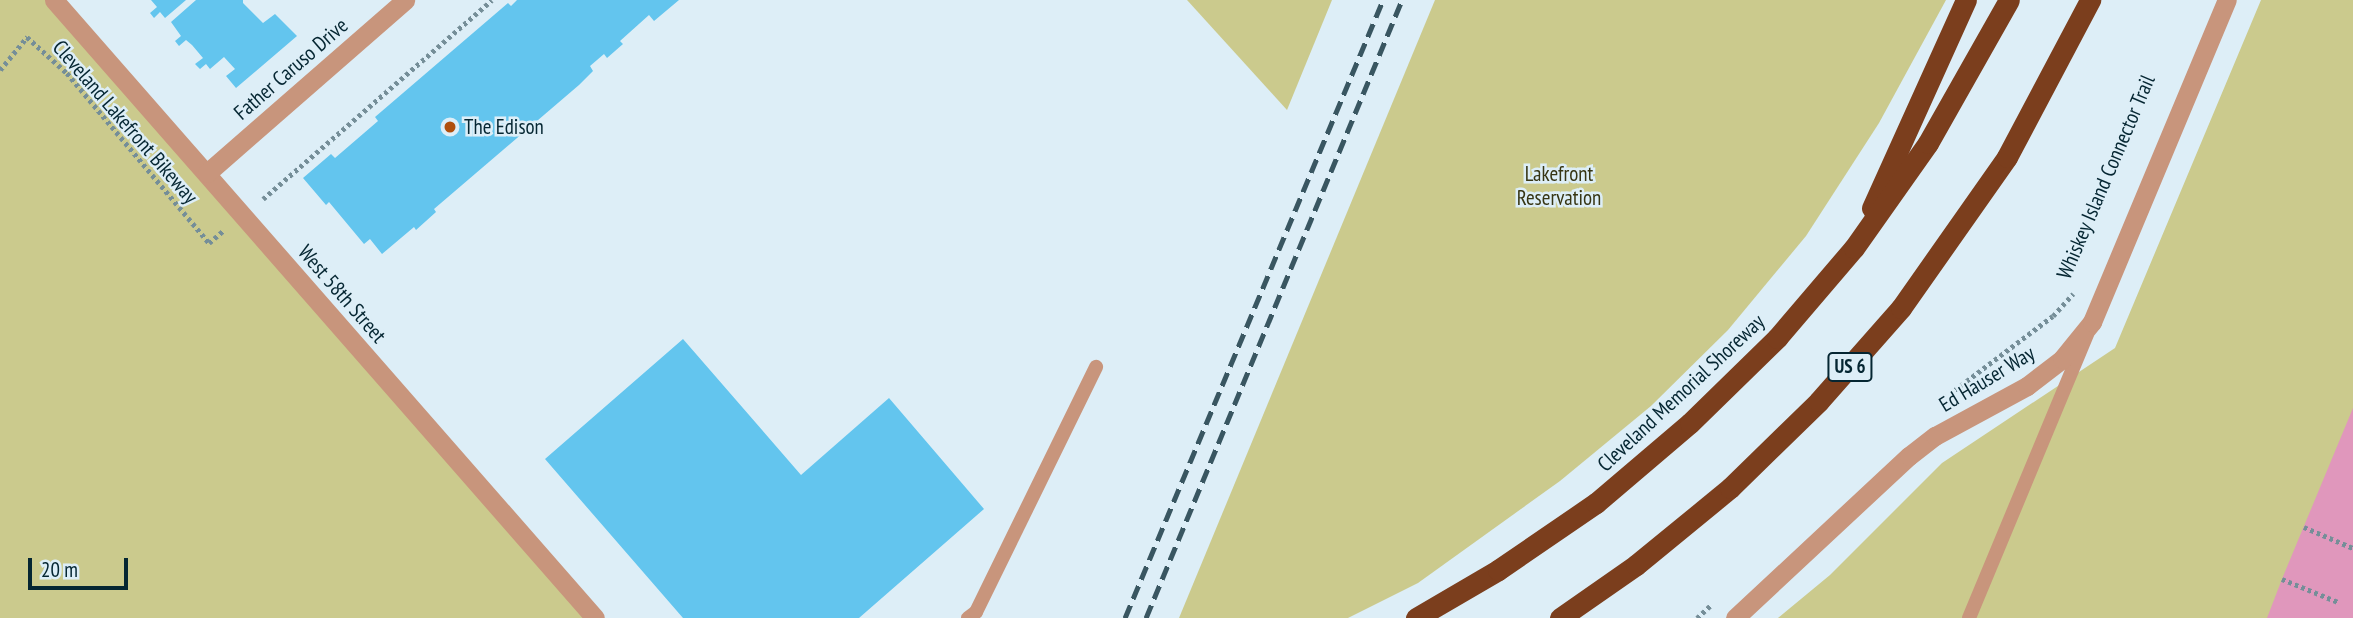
<!DOCTYPE html>
<html>
<head>
<meta charset="utf-8">
<style>
  body { margin:0 }
  #map { position:relative; width:2353px; height:618px; overflow:hidden; background:#ddeef7; font-family:"PT Sans Narrow",sans-serif }
  div>[style] { position:absolute }
  .green>* { inset:0; background:#cbca8d }
  .water>* { inset:0; background:#e097bc }
  .building>* { inset:0; background:#63c5ee }
  .path>* { height:4.5px; margin-top:-2.25px; transform-origin:0; background:repeating-linear-gradient(90deg,#758e98 0 3.5px,transparent 0 7px) }
  .service>* { height:14px; margin:-7px; padding:0 7px; transform-origin:7px; border-radius:7px; background:#c8957c }
  .minor>* { height:19px; margin:-9.5px; padding:0 9.5px; transform-origin:9.5px; border-radius:9.5px; background:#c8957c }
  .motorway>* { height:21px; margin:-10.5px; padding:0 10.5px; transform-origin:10.5px; border-radius:10.5px; background:#7b3e1d }
  .rail>* { height:5px; margin-top:-2.5px; transform-origin:0; background:repeating-linear-gradient(90deg,#395661 0 14px,transparent 0 21px) }
  .dots>* { width:19px; height:19px; translate:-50% -50%; box-sizing:border-box; border:4px solid #ddeef7; border-radius:50% }
  span { translate:-50% -50%; white-space:nowrap; text-align:center; line-height:1.15; -webkit-text-stroke:5px #ddeef7; paint-order:stroke }
  .shield-label span { padding:2px 5px; background:#ddeef7; border:2px solid; border-radius:5px; -webkit-text-stroke-width:0 }
  .shield-label { font-size:19px; color:#052632; font-weight:700 }
  .street-label { font-size:21px; color:#052632 }
  .poi-label { font-size:21px; color:#052632 }
  .left { translate:0 -50%; text-align:left }
  .park-label { font-size:21px; color:#363513 }
  .scale { position:absolute; left:28px; top:558px; width:100px; height:32px; box-sizing:border-box; border:4px solid #052632; border-top:0; padding-left:9px; font-size:21px; line-height:24px; white-space:nowrap; color:#052632; -webkit-text-stroke:5px #ddeef7; paint-order:stroke }
</style>
</head>
<body>
<div id="map">
  <div class="green">
    <div style="clip-path:polygon(0 0,54px 0,595px 618px,0 618px)"></div>
    <div style="clip-path:polygon(1187px 0,1332px 0,1287px 110px)"></div>
    <div style="clip-path:polygon(1435px 0,1946px 0,1879px 123px,1806px 236px,1728px 330px,1651px 406px,1560px 481px,1418px 583px,1348px 618px,1179px 618px)"></div>
    <div style="clip-path:polygon(2261px 0,2353px 0,2353px 618px,1778px 618px,1830px 575px,1942px 463px,2115px 348px)"></div>
  </div>
  <div class="water">
    <div style="clip-path:polygon(2353px 408px,2353px 618px,2267px 618px,2282px 579px)"></div>
  </div>
  <div class="building">
    <div style="clip-path:polygon(151px 0,186px 0,165px 18px,160px 12px,154px 18px,150px 13px,157px 7px)"></div>
    <div style="clip-path:polygon(196px 0,243px 0,243px 3px,263px 23px,275px 14px,297px 36px,236px 88px,226px 76px,235px 69px,224px 57px,210px 69px,206px 64px,200px 69px,195px 64px,203px 58px,192px 45px,186px 40px,179px 46px,175px 41px,181px 36px,171px 22px)"></div>
    <div style="clip-path:polygon(517px 0,679px 0,654px 21px,649px 15px,620px 41px,623px 44px,607px 58px,604px 54px,590px 66px,593px 71px,579px 85px,434px 209px,436px 212px,416px 230px,414px 227px,382px 254px,370px 239px,364px 244px,329px 202px,326px 205px,303px 178px,331px 154px,335px 158px,378px 121px,375px 117px,508px 3px,511px 6px)"></div>
    <div style="clip-path:polygon(683px 339px,801px 475px,889px 398px,984px 509px,859px 618px,683px 618px,545px 459px)"></div>
  </div>
  <div class="path">
    <div style="left:0;top:70px;width:43px;rotate:-50.7deg"></div>
    <div style="left:27px;top:37px;width:54px;rotate:42deg"></div>
    <div style="left:67px;top:73px;width:222px;rotate:50.1deg"></div>
    <div style="left:209px;top:243px;width:18px;rotate:-41deg"></div>
    <div style="left:263px;top:199px;width:303px;rotate:-41deg"></div>
    <div style="left:1944px;top:398px;width:136px;rotate:-37deg"></div>
    <div style="left:2053px;top:316px;width:30px;rotate:-48deg"></div>
    <div style="left:2304px;top:527px;width:53px;rotate:23.2deg"></div>
    <div style="left:2282px;top:579px;width:61px;rotate:22.3deg"></div>
    <div style="left:1697px;top:618px;width:18px;rotate:-43deg"></div>
  </div>
  <div class="service">
    <div style="left:968px;top:618px;width:10px;rotate:-37deg"></div>
    <div style="left:976px;top:612px;width:273px;rotate:-63.9deg"></div>
    <div style="left:1969px;top:618px;width:307px;rotate:-67.4deg"></div>
  </div>
  <div class="minor">
    <div style="left:54px;top:0;width:821px;rotate:48.8deg"></div>
    <div style="left:207px;top:173px;width:263px;rotate:-41.1deg"></div>
    <div style="left:1735px;top:618px;width:238px;rotate:-43deg"></div>
    <div style="left:1909px;top:456px;width:33px;rotate:-38deg"></div>
    <div style="left:1935px;top:436px;width:105px;rotate:-28.5deg"></div>
    <div style="left:2027px;top:386px;width:44px;rotate:-37.6deg"></div>
    <div style="left:2062px;top:359px;width:48px;rotate:-51deg"></div>
    <div style="left:2092px;top:322px;width:349px;rotate:-67.3deg"></div>
  </div>
  <div class="motorway">
    <div style="left:1872px;top:208px;width:228px;rotate:-65.7deg"></div>
    <div style="left:1416px;top:618px;width:95px;rotate:-30.3deg"></div>
    <div style="left:1498px;top:570px;width:119px;rotate:-34.4deg"></div>
    <div style="left:1596px;top:503px;width:123px;rotate:-40.4deg"></div>
    <div style="left:1690px;top:423px;width:122px;rotate:-44.3deg"></div>
    <div style="left:1777px;top:338px;width:118px;rotate:-49.5deg"></div>
    <div style="left:1854px;top:248px;width:128px;rotate:-54.8deg"></div>
    <div style="left:1928px;top:143px;width:164px;rotate:-60.5deg"></div>
    <div style="left:1560px;top:618px;width:93px;rotate:-34.9deg"></div>
    <div style="left:1636px;top:565px;width:122px;rotate:-39.3deg"></div>
    <div style="left:1730px;top:488px;width:124px;rotate:-44.3deg"></div>
    <div style="left:1819px;top:401px;width:124px;rotate:-48.6deg"></div>
    <div style="left:1901px;top:308px;width:184px;rotate:-54.9deg"></div>
    <div style="left:2007px;top:157px;width:178px;rotate:-62.1deg"></div>
  </div>
  <div class="rail">
    <div style="left:1125px;top:618px;width:670px;rotate:-67.34deg"></div>
    <div style="left:1146px;top:618px;width:669px;rotate:-67.5deg"></div>
  </div>
  <div class="dots">
    <div style="left:450px;top:127px;background:#b04f0c"></div>
  </div>
  <div class="shield-label">
    <span style="left:1850px;top:367px">US 6</span>
  </div>
  <div class="street-label">
    <span style="left:291px;top:69px;rotate:-41deg">Father Caruso Drive</span>
    <span style="left:125px;top:122px;rotate:49deg">Cleveland Lakefront Bikeway</span>
    <span style="left:2106px;top:177px;rotate:-67deg">Whiskey Island Connector Trail</span>
    <span style="left:342px;top:294px;rotate:49deg">West 58th Street</span>
    <span style="left:1987px;top:379px;rotate:-31deg">Ed Hauser Way</span>
    <span style="left:1681px;top:393px;rotate:-43deg">Cleveland Memorial Shoreway</span>
  </div>
  <div class="poi-label">
    <span class="left" style="left:464px;top:127px">The Edison</span>
  </div>
  <div class="park-label">
    <span style="left:1559px;top:186px">Lakefront<br>Reservation</span>
  </div>
  <div class="scale">20 m</div>
</div>
</body>
</html>
